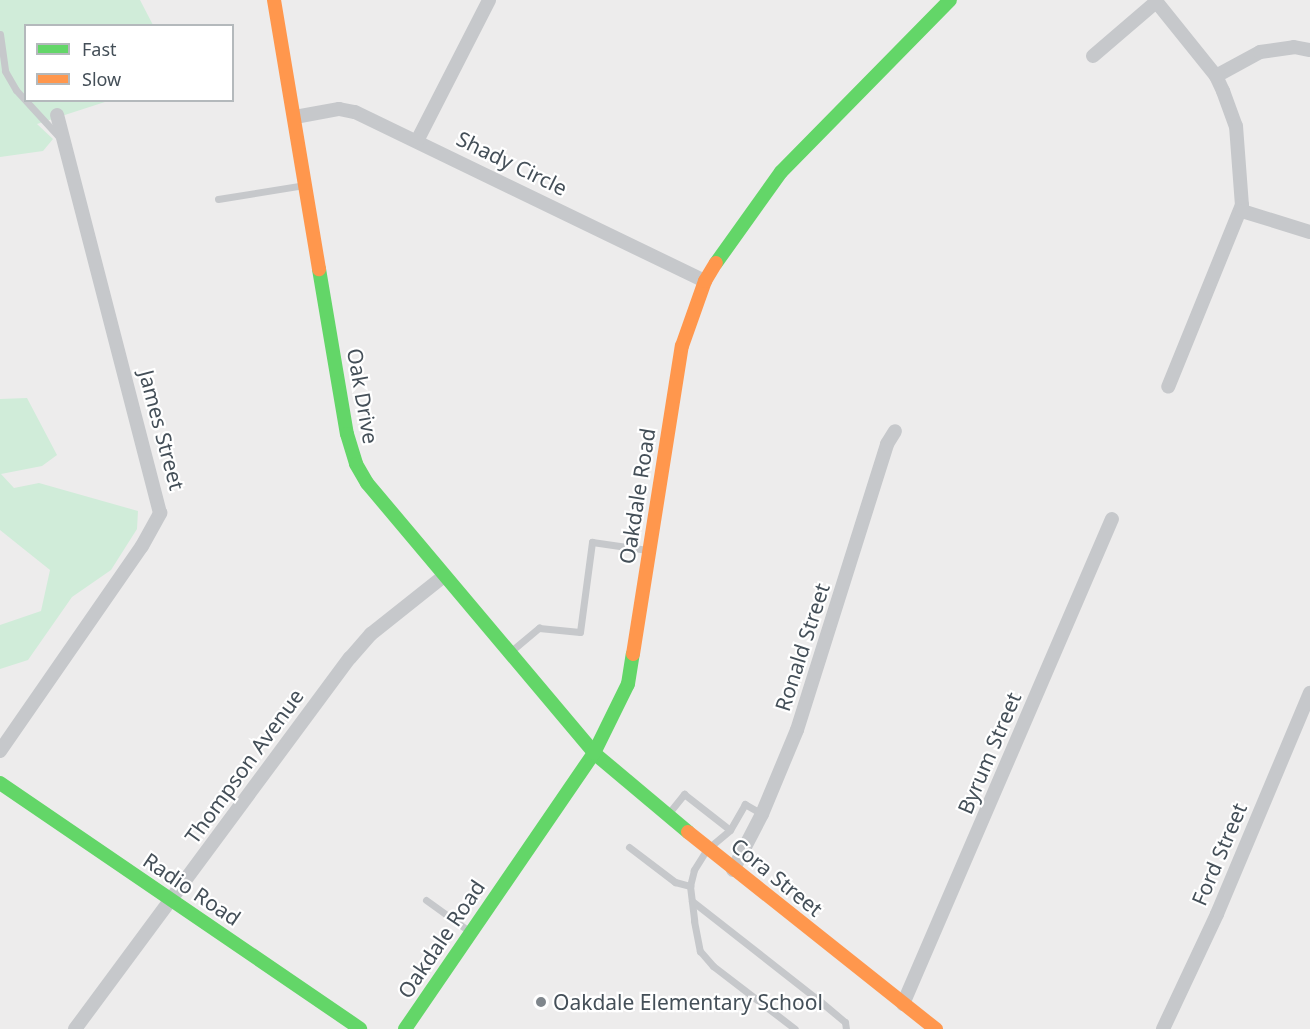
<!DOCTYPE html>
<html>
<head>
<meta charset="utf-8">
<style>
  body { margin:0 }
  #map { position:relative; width:1310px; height:1029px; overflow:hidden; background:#edecec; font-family:"Noto Sans",sans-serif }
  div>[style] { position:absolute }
  .green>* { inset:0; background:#d0ecd9 }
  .lane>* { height:7px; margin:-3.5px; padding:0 3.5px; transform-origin:3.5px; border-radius:3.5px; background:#c6c8cb }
  .street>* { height:14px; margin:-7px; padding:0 7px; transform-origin:7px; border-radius:7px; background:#c6c8cb }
  .fast>* { height:14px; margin:-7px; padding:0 7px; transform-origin:7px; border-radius:7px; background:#63d668 }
  .slow>* { height:14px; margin:-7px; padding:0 7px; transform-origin:7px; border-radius:7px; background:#ff974d }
  .dots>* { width:16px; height:16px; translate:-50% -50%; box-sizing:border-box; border:3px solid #fff; border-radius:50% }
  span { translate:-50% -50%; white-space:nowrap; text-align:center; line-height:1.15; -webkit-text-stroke:4.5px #fff; paint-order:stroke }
  .street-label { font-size:21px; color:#444f58 }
  .poi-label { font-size:21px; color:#444f58 }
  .left { translate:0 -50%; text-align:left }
  .legend { position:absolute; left:24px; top:24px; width:210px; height:78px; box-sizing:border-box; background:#fff; border:2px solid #b4b9bc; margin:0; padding:8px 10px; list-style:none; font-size:18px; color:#444f58 }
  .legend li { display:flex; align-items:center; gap:12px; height:30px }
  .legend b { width:30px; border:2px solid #b4b9bc }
</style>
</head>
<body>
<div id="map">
  <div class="green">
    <div style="clip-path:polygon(0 0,140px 0,153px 25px,26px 26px,26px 100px,108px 101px,37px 124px,53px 139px,43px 151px,0 157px)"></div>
    <div style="clip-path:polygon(27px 398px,57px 455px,42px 466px,1px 474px,14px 488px,39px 483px,138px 511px,137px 529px,111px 570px,72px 597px,28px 660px,0 669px,0 625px,41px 611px,50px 570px,0 530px,0 399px)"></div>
  </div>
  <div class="lane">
    <div style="left:0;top:34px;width:37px;rotate:82deg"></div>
    <div style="left:5px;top:71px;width:22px;rotate:60deg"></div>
    <div style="left:16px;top:90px;width:64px;rotate:47.5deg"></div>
    <div style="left:218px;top:199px;width:87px;rotate:-9.2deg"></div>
    <div style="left:510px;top:652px;width:38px;rotate:-40deg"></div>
    <div style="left:539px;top:628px;width:41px;rotate:5.6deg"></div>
    <div style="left:580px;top:632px;width:91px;rotate:-82.4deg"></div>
    <div style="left:592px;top:542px;width:56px;rotate:8.3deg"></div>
    <div style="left:668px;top:814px;width:26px;rotate:-51deg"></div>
    <div style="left:684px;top:794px;width:58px;rotate:38deg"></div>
    <div style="left:762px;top:814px;width:20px;rotate:-150deg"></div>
    <div style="left:745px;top:804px;width:30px;rotate:120deg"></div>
    <div style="left:730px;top:830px;width:30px;rotate:140deg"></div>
    <div style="left:707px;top:849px;width:25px;rotate:122deg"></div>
    <div style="left:694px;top:870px;width:16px;rotate:104deg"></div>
    <div style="left:690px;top:886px;width:35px;rotate:83deg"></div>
    <div style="left:694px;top:921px;width:31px;rotate:79deg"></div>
    <div style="left:700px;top:951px;width:20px;rotate:49deg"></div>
    <div style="left:713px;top:966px;width:103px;rotate:37.5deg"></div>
    <div style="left:629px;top:847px;width:58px;rotate:37.3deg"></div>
    <div style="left:675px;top:882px;width:16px;rotate:15deg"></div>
    <div style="left:426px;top:900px;width:53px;rotate:35.8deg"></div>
    <div style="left:692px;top:901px;width:164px;rotate:38.1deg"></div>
    <div style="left:821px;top:1002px;width:31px;rotate:40deg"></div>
    <div style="left:845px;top:1022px;width:7px;rotate:82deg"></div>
  </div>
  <div class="street">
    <div style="left:1155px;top:0;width:97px;rotate:51.2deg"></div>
    <div style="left:1216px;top:76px;width:17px;rotate:65deg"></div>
    <div style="left:1223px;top:91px;width:37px;rotate:70deg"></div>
    <div style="left:1236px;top:126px;width:79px;rotate:85.7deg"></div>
    <div style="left:1242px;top:205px;width:196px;rotate:112.1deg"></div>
    <div style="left:1093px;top:56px;width:83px;rotate:-40.6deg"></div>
    <div style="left:1216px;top:76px;width:50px;rotate:-28.6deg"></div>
    <div style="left:1260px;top:52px;width:34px;rotate:-8deg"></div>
    <div style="left:1294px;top:47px;width:16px;rotate:11deg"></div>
    <div style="left:295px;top:117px;width:45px;rotate:-10.3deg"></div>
    <div style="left:339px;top:109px;width:16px;rotate:11deg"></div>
    <div style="left:355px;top:112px;width:389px;rotate:25.8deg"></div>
    <div style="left:417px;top:141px;width:158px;rotate:-62.9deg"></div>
    <div style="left:1242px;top:211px;width:71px;rotate:17.2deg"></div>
    <div style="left:0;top:751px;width:249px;rotate:-55.3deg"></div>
    <div style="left:142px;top:546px;width:38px;rotate:-61deg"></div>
    <div style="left:160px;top:513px;width:411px;rotate:-104.5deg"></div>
    <div style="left:733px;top:870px;width:63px;rotate:-62.6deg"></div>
    <div style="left:762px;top:814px;width:91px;rotate:-67.4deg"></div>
    <div style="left:797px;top:730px;width:300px;rotate:-72.5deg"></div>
    <div style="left:887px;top:444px;width:15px;rotate:-58deg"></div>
    <div style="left:903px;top:1004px;width:528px;rotate:-66.69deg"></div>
    <div style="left:75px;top:1029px;width:462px;rotate:-53.5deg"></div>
    <div style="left:350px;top:658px;width:32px;rotate:-49deg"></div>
    <div style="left:371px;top:634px;width:93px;rotate:-38.5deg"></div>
    <div style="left:1163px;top:1029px;width:127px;rotate:-64.8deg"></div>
    <div style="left:1217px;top:914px;width:240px;rotate:-67.2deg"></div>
  </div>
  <div class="fast">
    <div style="left:716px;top:263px;width:112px;rotate:-54.5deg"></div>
    <div style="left:781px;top:172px;width:241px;rotate:-45.5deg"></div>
    <div style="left:319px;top:269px;width:167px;rotate:80.4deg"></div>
    <div style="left:347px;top:434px;width:31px;rotate:73deg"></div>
    <div style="left:356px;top:464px;width:22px;rotate:60deg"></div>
    <div style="left:367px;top:483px;width:353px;rotate:49.9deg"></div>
    <div style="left:594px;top:753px;width:123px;rotate:40deg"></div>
    <div style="left:0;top:783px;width:436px;rotate:34.3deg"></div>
    <div style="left:405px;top:1029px;width:335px;rotate:-55.6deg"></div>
    <div style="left:594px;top:753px;width:77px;rotate:-63.8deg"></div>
    <div style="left:628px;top:684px;width:30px;rotate:-81deg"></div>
  </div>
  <div class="slow">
    <div style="left:274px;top:0;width:273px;rotate:80.5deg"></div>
    <div style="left:633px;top:654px;width:312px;rotate:-81deg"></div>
    <div style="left:682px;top:346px;width:69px;rotate:-70.5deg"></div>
    <div style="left:705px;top:281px;width:21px;rotate:-59deg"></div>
    <div style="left:688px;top:832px;width:317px;rotate:38.5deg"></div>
  </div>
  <div class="dots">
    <div style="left:541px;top:1002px;background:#7f868c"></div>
  </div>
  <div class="street-label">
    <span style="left:512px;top:163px;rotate:26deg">Shady Circle</span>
    <span style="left:363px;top:396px;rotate:80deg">Oak Drive</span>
    <span style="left:162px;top:430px;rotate:75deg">James Street</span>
    <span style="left:637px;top:496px;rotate:-81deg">Oakdale Road</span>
    <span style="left:802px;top:647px;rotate:-72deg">Ronald Street</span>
    <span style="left:989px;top:753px;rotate:-67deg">Byrum Street</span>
    <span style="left:244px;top:766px;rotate:-54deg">Thompson Avenue</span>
    <span style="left:1219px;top:854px;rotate:-67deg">Ford Street</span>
    <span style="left:777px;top:877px;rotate:39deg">Cora Street</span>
    <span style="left:192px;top:889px;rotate:34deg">Radio Road</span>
    <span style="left:441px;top:939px;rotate:-56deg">Oakdale Road</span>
  </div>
  <div class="poi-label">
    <span class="left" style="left:553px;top:1002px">Oakdale Elementary School</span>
  </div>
  <ul class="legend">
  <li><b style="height:8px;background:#63d668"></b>Fast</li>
  <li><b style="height:8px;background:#ff974d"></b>Slow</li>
  </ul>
</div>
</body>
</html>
